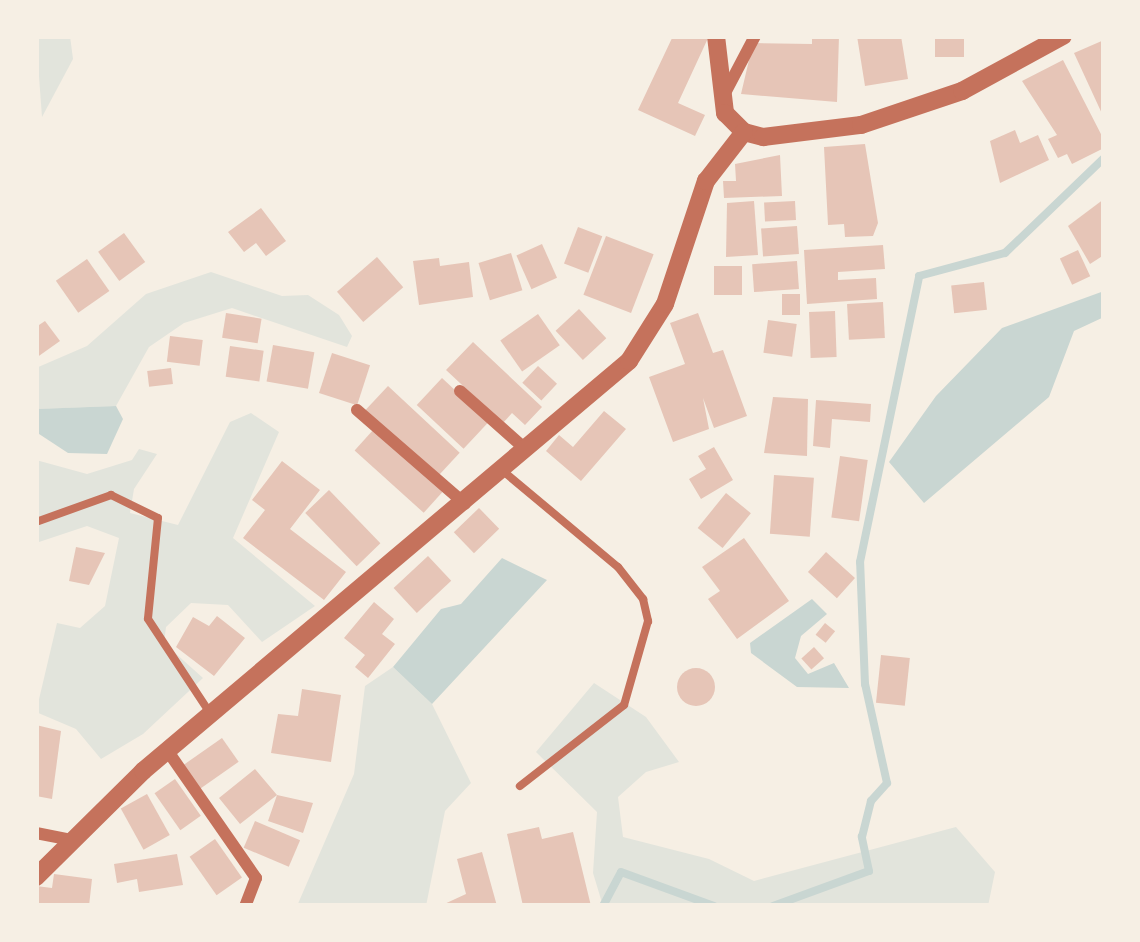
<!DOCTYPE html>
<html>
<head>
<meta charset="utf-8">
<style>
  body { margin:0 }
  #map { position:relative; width:1140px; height:942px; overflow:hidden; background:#f6efe4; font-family:"Work Sans",sans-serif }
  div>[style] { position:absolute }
  .green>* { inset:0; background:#e2e4dc }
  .water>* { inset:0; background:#c9d6d2 }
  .stream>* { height:8px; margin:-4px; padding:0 4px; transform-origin:4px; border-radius:4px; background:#c9d6d2 }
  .building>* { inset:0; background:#e6c5b7; transform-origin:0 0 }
  .round { border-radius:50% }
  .service>* { height:8px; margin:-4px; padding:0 4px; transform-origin:4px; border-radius:4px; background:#c5725c }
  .minor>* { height:12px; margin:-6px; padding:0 6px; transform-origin:6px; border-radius:6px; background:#c5725c }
  .tertiary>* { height:18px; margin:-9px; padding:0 9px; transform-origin:9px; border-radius:9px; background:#c5725c }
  span { translate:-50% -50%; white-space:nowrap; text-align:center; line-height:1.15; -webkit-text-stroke:10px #f6efe4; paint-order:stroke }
  .frame { position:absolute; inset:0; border:39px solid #f6efe4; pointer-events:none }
</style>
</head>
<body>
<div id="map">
  <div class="green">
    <div style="clip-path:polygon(36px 36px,70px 36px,73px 59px,42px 117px)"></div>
    <div style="clip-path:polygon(211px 272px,282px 296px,308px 295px,339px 315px,352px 336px,347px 347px,232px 308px,184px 323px,149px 347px,116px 406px,36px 409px,36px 368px,87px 346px,146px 294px)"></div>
    <div style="clip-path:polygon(251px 413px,279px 432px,233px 538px,315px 606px,262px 642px,228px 605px,191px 603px,166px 627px,164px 643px,203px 678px,143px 734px,101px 759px,76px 729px,36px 712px,57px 623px,80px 628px,105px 606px,119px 538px,87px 526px,36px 543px,36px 460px,87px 474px,132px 460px,139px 449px,157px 454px,134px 489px,130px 513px,178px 525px,230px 422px)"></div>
    <div style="clip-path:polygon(393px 667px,432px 704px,471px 783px,445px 811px,426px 906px,297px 906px,354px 774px,365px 686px)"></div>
    <div style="clip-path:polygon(594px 683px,646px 717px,679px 762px,646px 772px,618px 797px,623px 837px,709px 859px,754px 881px,956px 827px,995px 872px,988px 906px,603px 906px,593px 873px,597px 812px,536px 752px)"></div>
  </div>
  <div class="water">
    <div style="clip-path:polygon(1104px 291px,1104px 317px,1074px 331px,1049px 397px,924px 503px,889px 462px,936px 396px,1002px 328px)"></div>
    <div style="clip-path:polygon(116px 406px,123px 419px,107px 454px,68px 453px,36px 432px,36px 409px)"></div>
    <div style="clip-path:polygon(502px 558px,547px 580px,432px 704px,393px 667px,441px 609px,461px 604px)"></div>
    <div style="clip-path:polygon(812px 599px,827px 614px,801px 636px,795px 658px,808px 674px,834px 663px,849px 688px,797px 687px,751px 653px,750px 643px)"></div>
  </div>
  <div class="stream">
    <div style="left:603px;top:906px;width:38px;rotate:-62deg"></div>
    <div style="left:621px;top:872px;width:99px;rotate:20.1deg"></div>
    <div style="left:773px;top:906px;width:102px;rotate:-20deg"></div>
    <div style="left:869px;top:871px;width:35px;rotate:-102deg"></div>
    <div style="left:862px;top:837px;width:37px;rotate:-76deg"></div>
    <div style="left:871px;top:801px;width:24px;rotate:-48deg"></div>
    <div style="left:887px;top:783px;width:101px;rotate:-102.5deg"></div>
    <div style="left:865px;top:684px;width:122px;rotate:-92.3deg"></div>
    <div style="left:860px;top:562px;width:292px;rotate:-78.3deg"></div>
    <div style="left:919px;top:276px;width:89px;rotate:-15deg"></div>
    <div style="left:1005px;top:253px;width:137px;rotate:-43.8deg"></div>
  </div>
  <div class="building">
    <div style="clip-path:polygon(673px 36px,709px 36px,678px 103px,705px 115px,695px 136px,638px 110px)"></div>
    <div style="clip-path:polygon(812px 36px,839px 36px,837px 102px,741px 94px,753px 43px,812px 44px)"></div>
    <div style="clip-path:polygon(857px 36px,901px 36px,908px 79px,865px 86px)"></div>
    <div style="left:935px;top:36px;width:29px;height:21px"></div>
    <div style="clip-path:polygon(1104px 40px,1104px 118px,1074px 53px)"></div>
    <div style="clip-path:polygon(1063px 60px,1104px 140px,1104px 148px,1072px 164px,1067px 154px,1058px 158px,1048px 139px,1057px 135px,1022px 81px)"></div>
    <div style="clip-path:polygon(1015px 130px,1020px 143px,1038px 135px,1049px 160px,1000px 183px,990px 141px)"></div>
    <div style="clip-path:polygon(865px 144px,878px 223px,873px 236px,845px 237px,844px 224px,828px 225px,824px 147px)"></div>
    <div style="clip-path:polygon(780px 155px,782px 196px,724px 198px,723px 181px,736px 181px,735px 164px)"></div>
    <div style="clip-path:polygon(1104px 199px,1104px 255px,1090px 264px,1068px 226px)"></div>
    <div style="clip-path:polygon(754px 201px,758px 255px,726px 257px,727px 203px)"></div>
    <div style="left:795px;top:201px;width:19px;height:31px;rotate:87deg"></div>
    <div style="clip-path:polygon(261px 208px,286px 241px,266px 256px,256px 243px,244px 252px,228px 232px)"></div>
    <div style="left:797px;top:226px;width:28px;height:36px;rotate:86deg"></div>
    <div style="left:578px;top:227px;width:26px;height:39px;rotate:21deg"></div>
    <div style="left:124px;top:233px;width:36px;height:32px;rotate:54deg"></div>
    <div style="left:606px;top:236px;width:51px;height:63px;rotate:21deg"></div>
    <div style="left:542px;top:244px;width:37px;height:28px;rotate:66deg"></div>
    <div style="clip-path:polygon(883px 245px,885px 269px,838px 272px,838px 280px,876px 278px,877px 299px,807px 304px,804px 250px)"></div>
    <div style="left:1078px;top:250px;width:29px;height:20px;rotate:65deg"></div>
    <div style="left:511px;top:253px;width:39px;height:34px;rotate:73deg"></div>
    <div style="left:377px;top:257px;width:40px;height:53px;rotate:49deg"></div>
    <div style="clip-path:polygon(439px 258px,440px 266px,469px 262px,473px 297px,419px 305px,413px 261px)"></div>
    <div style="left:87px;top:259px;width:39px;height:38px;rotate:55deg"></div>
    <div style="left:797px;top:261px;width:28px;height:45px;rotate:86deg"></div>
    <div style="left:714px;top:266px;width:28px;height:29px"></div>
    <div style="left:984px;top:282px;width:28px;height:33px;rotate:84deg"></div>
    <div style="left:782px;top:294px;width:18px;height:21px"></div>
    <div style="left:883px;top:302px;width:36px;height:36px;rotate:87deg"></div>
    <div style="left:579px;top:309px;width:40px;height:32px;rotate:47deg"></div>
    <div style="left:835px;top:311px;width:46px;height:26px;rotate:88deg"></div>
    <div style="left:226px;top:313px;width:36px;height:25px;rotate:9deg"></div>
    <div style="clip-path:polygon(698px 313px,713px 353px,723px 350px,747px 416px,714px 428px,703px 398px,709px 429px,673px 442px,649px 377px,685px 364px,670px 323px)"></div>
    <div style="left:538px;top:314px;width:38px;height:46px;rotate:55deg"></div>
    <div style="left:768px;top:320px;width:29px;height:33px;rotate:8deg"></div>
    <div style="clip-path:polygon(45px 321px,60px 341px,36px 358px,36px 327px)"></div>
    <div style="left:170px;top:336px;width:33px;height:26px;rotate:7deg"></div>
    <div style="clip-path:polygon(473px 342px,542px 407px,525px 425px,512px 413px,503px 423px,446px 370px)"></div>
    <div style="left:273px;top:345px;width:42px;height:37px;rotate:10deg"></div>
    <div style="left:230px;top:346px;width:34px;height:31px;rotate:8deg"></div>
    <div style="left:332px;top:353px;width:40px;height:42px;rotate:18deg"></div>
    <div style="left:538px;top:366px;width:26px;height:23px;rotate:43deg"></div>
    <div style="left:171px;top:368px;width:16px;height:24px;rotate:83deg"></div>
    <div style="left:442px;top:378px;width:64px;height:37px;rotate:43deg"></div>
    <div style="left:388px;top:386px;width:98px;height:34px;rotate:43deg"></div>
    <div style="clip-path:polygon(773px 397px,808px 399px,807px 456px,764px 453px)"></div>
    <div style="clip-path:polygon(816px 400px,871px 404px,870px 422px,832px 419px,830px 448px,813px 446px)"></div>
    <div style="clip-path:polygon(604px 411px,626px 429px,581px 481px,546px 451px,559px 435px,573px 447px)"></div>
    <div style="left:374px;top:429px;width:93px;height:29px;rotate:42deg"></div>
    <div style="clip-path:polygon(714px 447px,733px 480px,701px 499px,689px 479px,706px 469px,698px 456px)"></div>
    <div style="left:840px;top:456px;width:28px;height:62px;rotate:8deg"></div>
    <div style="clip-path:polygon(282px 461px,320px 490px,290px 529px,346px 572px,324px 600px,243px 538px,265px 510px,252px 500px)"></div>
    <div style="left:774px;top:475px;width:40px;height:59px;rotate:4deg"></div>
    <div style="left:329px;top:490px;width:74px;height:33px;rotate:46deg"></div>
    <div style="left:726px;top:493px;width:32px;height:45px;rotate:39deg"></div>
    <div style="left:479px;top:508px;width:29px;height:35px;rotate:46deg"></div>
    <div style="clip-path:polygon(744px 538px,789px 601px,737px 639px,708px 599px,720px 591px,702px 567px)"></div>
    <div style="clip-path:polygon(76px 547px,105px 553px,89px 585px,69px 581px)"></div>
    <div style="left:826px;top:552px;width:39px;height:27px;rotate:42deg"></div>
    <div style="left:428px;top:556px;width:34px;height:47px;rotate:47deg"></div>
    <div style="clip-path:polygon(374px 602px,394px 619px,382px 634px,395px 644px,368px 678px,355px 667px,365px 655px,344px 638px)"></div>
    <div style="clip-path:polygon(217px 616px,245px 638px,214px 676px,176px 647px,193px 617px,209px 626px)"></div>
    <div style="left:825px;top:623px;width:13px;height:15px;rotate:39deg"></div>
    <div style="left:814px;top:647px;width:15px;height:17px;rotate:48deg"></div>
    <div style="left:881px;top:655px;width:29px;height:48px;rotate:6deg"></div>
    <div class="round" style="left:677px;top:668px;width:38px;height:38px"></div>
    <div style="clip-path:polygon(302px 689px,341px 695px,331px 762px,271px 753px,278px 714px,298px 716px)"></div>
    <div style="clip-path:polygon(36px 725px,61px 731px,52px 799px,36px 796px)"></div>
    <div style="left:222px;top:738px;width:29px;height:47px;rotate:55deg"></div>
    <div style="clip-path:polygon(255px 769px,277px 795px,313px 803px,303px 833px,268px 821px,277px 795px,240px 824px,219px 798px)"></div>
    <div style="left:175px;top:779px;width:45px;height:25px;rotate:55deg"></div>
    <div style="left:147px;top:794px;width:47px;height:30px;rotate:61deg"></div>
    <div style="left:255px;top:821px;width:49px;height:29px;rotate:23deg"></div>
    <div style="clip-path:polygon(539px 827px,542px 839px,573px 832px,591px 906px,523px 906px,507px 834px)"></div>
    <div style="left:215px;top:839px;width:47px;height:31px;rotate:55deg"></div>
    <div style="clip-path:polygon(482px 852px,497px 906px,440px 906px,466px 894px,457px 859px)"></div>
    <div style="clip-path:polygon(177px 854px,183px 885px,139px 892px,137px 879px,117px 883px,114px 864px)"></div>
    <div style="clip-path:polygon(54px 874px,92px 879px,89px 906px,36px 905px,36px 886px,52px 888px)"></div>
  </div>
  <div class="service">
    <div style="left:503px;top:471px;width:150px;rotate:39.9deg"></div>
    <div style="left:618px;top:567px;width:41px;rotate:52deg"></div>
    <div style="left:643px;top:599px;width:23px;rotate:77deg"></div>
    <div style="left:648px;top:621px;width:87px;rotate:105.9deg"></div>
    <div style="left:624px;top:705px;width:132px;rotate:142.1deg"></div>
    <div style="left:36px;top:522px;width:80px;rotate:-19.8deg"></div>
    <div style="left:111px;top:495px;width:52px;rotate:26.1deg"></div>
    <div style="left:158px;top:518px;width:101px;rotate:95.7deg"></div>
    <div style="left:148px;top:619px;width:113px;rotate:56.6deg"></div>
  </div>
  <div class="minor">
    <div style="left:724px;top:95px;width:67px;rotate:-62.3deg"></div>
    <div style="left:460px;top:391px;width:84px;rotate:41.6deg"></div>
    <div style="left:357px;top:410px;width:143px;rotate:41deg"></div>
    <div style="left:167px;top:750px;width:156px;rotate:55.2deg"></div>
    <div style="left:256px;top:878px;width:30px;rotate:111deg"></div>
    <div style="left:36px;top:833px;width:37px;rotate:11deg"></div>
  </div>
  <div class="tertiary">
    <div style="left:716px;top:36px;width:78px;rotate:83.3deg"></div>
    <div style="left:725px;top:113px;width:27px;rotate:45deg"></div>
    <div style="left:744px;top:132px;width:20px;rotate:15deg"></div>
    <div style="left:763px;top:137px;width:99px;rotate:-7deg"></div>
    <div style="left:861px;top:125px;width:107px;rotate:-18.6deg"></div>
    <div style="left:962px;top:91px;width:115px;rotate:-28.6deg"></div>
    <div style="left:36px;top:877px;width:151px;rotate:-44.7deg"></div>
    <div style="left:143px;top:771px;width:636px;rotate:-40.15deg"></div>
    <div style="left:629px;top:361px;width:67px;rotate:-57.7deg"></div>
    <div style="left:665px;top:304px;width:130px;rotate:-71.6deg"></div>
    <div style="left:706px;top:181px;width:62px;rotate:-52.2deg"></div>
  </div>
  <div class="frame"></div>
</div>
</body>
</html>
